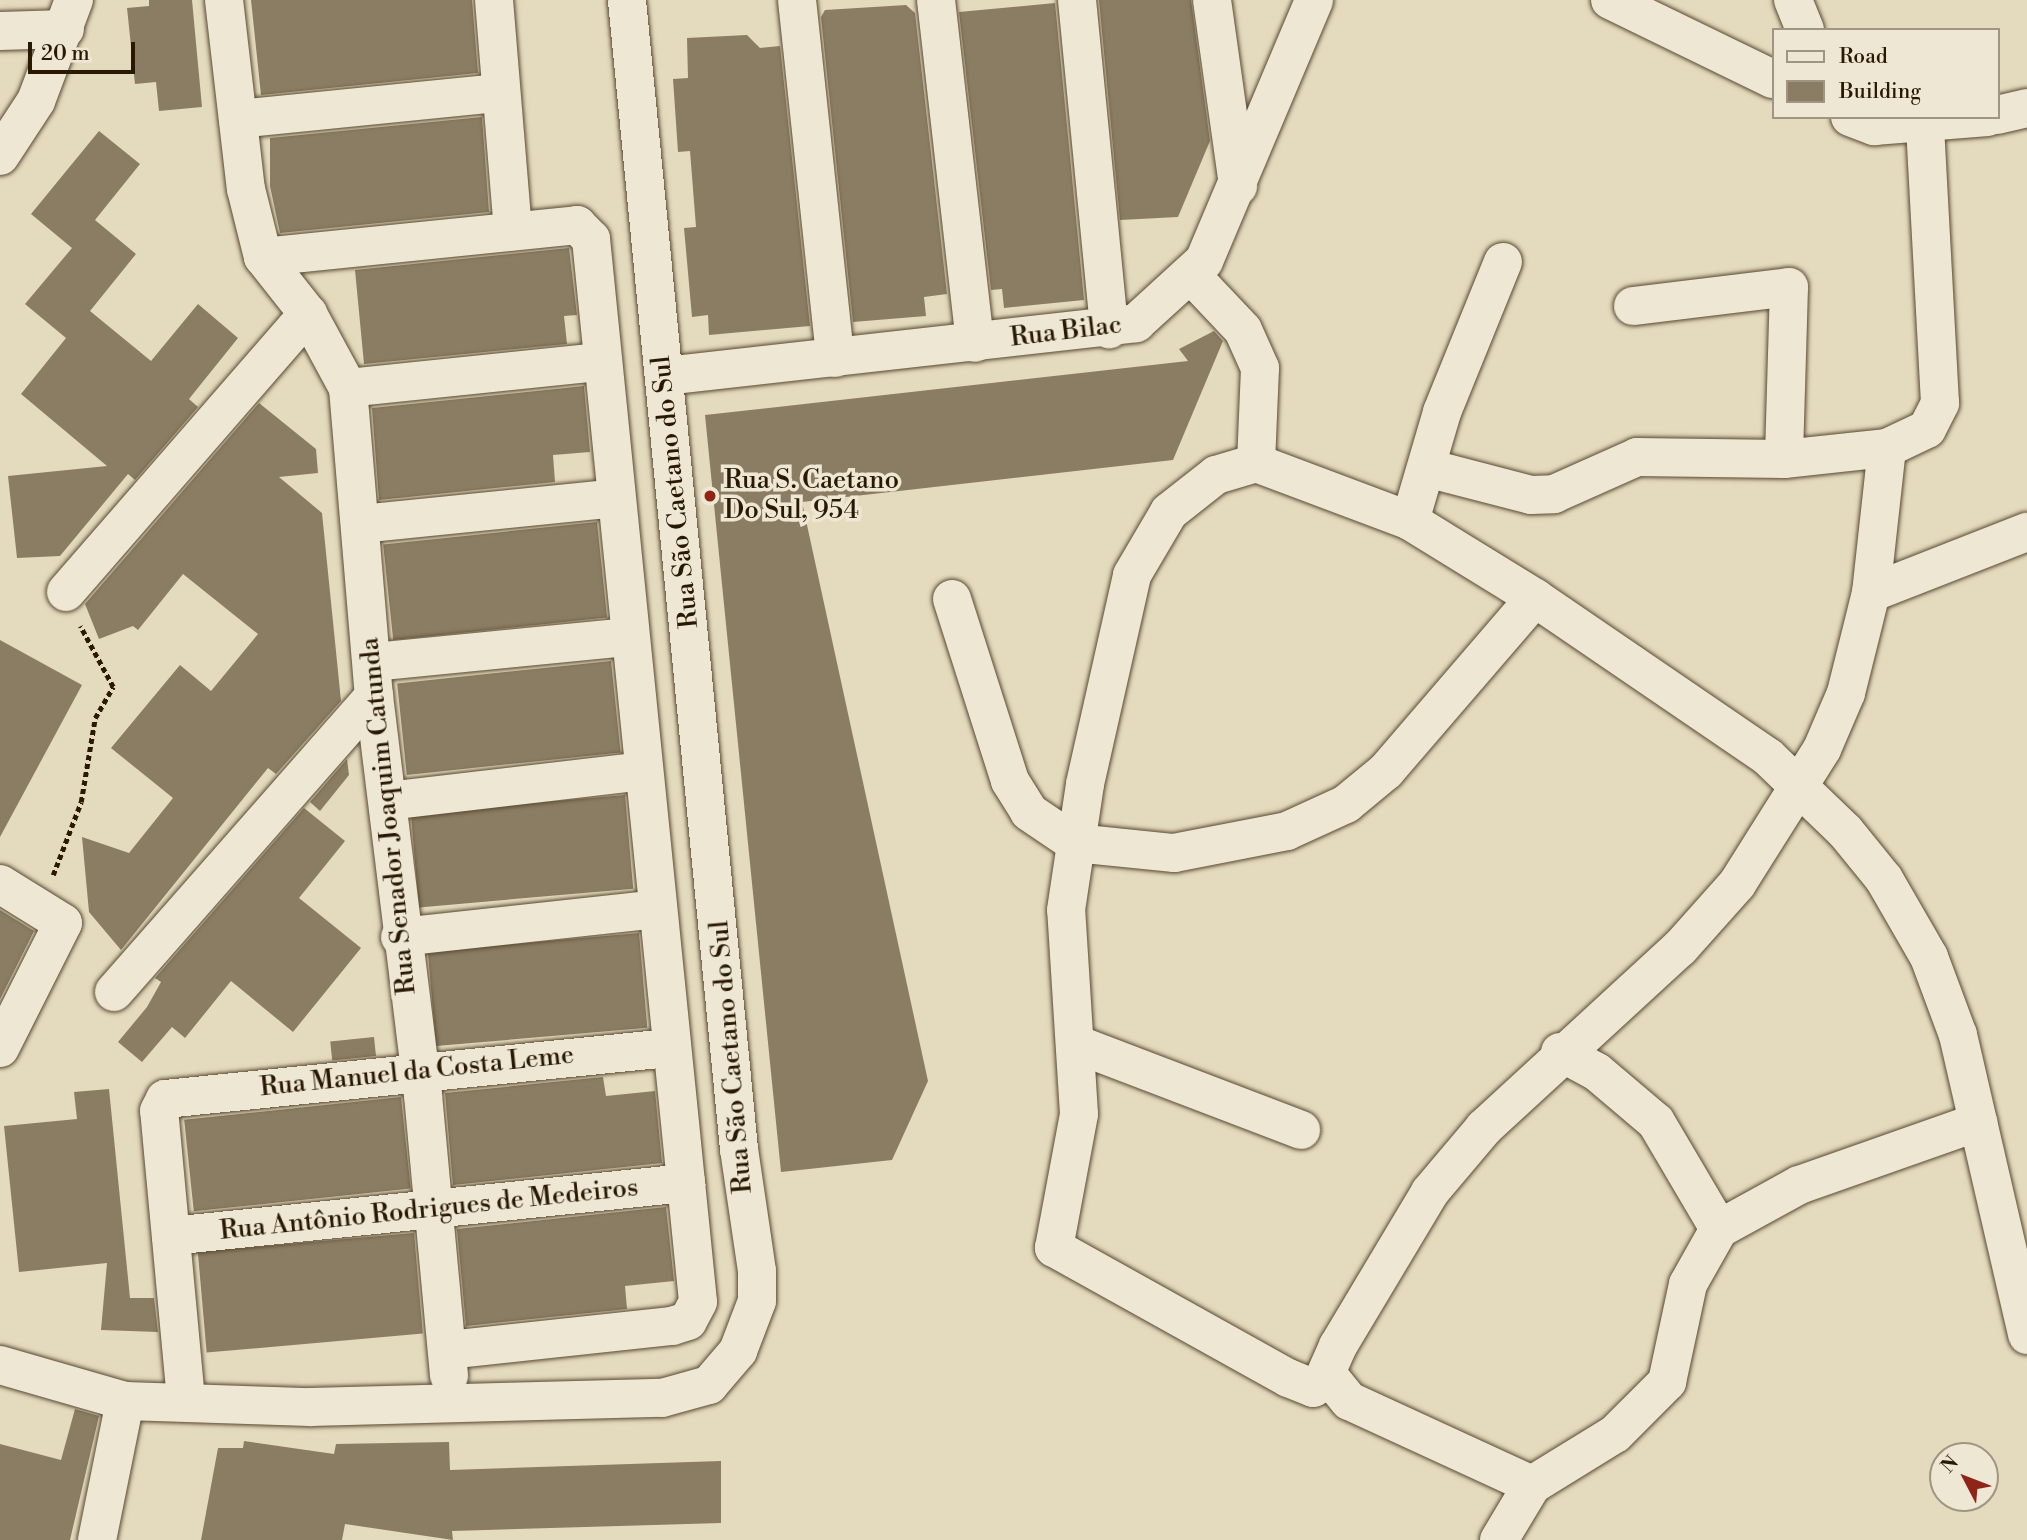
<!DOCTYPE html>
<html>
<head>
<meta charset="utf-8">
<style>
  body { margin:0 }
  #map { position:relative; width:2027px; height:1540px; overflow:hidden; background:#e4dabd; font-family:"Libre Bodoni",serif }
  div>[style] { position:absolute }
  .building>* { inset:0; background:#8b7d63; transform-origin:0 0 }
  .path>* { height:4.5px; margin-top:-2.25px; transform-origin:0; background:repeating-linear-gradient(90deg,#2a1902 0 5px,transparent 0 8.5px) }
  .roads { filter:drop-shadow(0 0 2px #584931) drop-shadow(0 0 2px #584931) }
  .minor>* { height:38px; margin:-19px; padding:0 19px; transform-origin:19px; border-radius:19px; background:#ede7d4 }
  .dots>* { width:19px; height:19px; translate:-50% -50%; box-sizing:border-box; border:4px solid #ede7d4; border-radius:50% }
  span { translate:-50% -50%; white-space:nowrap; text-align:center; line-height:1.15; -webkit-text-stroke:7px #ede7d4; paint-order:stroke }
  .street-label { font-size:26px; color:#2a1902 }
  .poi-label { font-size:26px; color:#2a1902 }
  .left { translate:0 -50%; text-align:left }
  .legend { position:absolute; left:1772px; top:28px; width:228px; height:91px; box-sizing:border-box; background:#ede7d4; border:2px solid #9f9580; margin:0; padding:9px 12px; list-style:none; font-size:21px; color:#2a1902 }
  .legend li { display:flex; align-items:center; gap:14px; height:35px }
  .legend b { width:35px; border:2px solid #9f9580 }
  .north { position:absolute; left:1929px; top:1442px; width:70px; height:70px; box-sizing:border-box; background:#ede7d4; border:2px solid #9f9580; border-radius:50%; rotate:312deg; font-size:19px; font-weight:700; line-height:28px; text-align:center; color:#2a1902 }
  .north::after { content:''; display:block; margin:auto; width:24px; height:32px; background:#8f2418; clip-path:polygon(50% 0,100% 100%,50% 72%,0 100%) }
  .scale { position:absolute; left:28px; top:42px; width:107px; height:32px; box-sizing:border-box; border:4px solid #2a1902; border-top:0; padding-left:9px; font-size:21px; line-height:24px; white-space:nowrap; color:#2a1902; -webkit-text-stroke:5px #ede7d4; paint-order:stroke }
</style>
</head>
<body>
<div id="map">
  <div class="building">
    <div style="clip-path:polygon(149px 0,192px 0,202px 107px,159px 111px,156px 82px,135px 84px,127px 8px,149px 6px)"></div>
    <div style="clip-path:polygon(251px 0,472px 0,478px 73px,261px 95px)"></div>
    <div style="clip-path:polygon(1099px 0,1191px 0,1210px 141px,1178px 217px,1120px 220px)"></div>
    <div style="clip-path:polygon(1055px 3px,1084px 300px,1004px 308px,1002px 289px,991px 290px,959px 12px)"></div>
    <div style="clip-path:polygon(906px 5px,915px 13px,947px 294px,924px 297px,926px 316px,853px 322px,821px 17px,825px 10px)"></div>
    <div style="clip-path:polygon(747px 35px,760px 48px,780px 46px,810px 326px,709px 335px,708px 315px,692px 317px,684px 228px,696px 227px,690px 151px,678px 152px,673px 79px,688px 78px,687px 38px)"></div>
    <div style="clip-path:polygon(482px 117px,489px 212px,280px 233px,270px 186px,270px 138px)"></div>
    <div style="clip-path:polygon(99px 131px,140px 164px,95px 220px,136px 254px,90px 311px,151px 361px,198px 304px,238px 338px,189px 399px,198px 407px,135px 480px,128px 474px,60px 556px,17px 558px,8px 476px,107px 466px,21px 394px,66px 338px,25px 304px,72px 248px,31px 214px)"></div>
    <div style="clip-path:polygon(569px 248px,577px 315px,564px 316px,567px 344px,364px 364px,355px 270px)"></div>
    <div style="clip-path:polygon(1214px 331px,1223px 341px,1173px 460px,802px 502px,928px 1081px,892px 1160px,781px 1172px,705px 415px,1188px 361px,1179px 349px)"></div>
    <div style="clip-path:polygon(584px 386px,590px 452px,553px 455px,555px 482px,379px 500px,372px 408px)"></div>
    <div style="clip-path:polygon(259px 403px,316px 449px,318px 473px,279px 477px,322px 513px,341px 701px,276px 774px,268px 768px,121px 950px,89px 912px,82px 837px,129px 853px,173px 798px,111px 748px,180px 665px,211px 691px,258px 634px,183px 574px,138px 630px,133px 626px,99px 639px,85px 604px)"></div>
    <div style="left:597px;top:522px;width:96px;height:215px;rotate:84deg"></div>
    <div style="clip-path:polygon(0 640px,82px 685px,0 837px)"></div>
    <div style="left:611px;top:661px;width:92px;height:215px;rotate:84deg"></div>
    <div style="clip-path:polygon(347px 759px,349px 775px,320px 811px,310px 802px)"></div>
    <div style="left:625px;top:795px;width:94px;height:215px;rotate:85deg"></div>
    <div style="clip-path:polygon(304px 808px,345px 841px,299px 898px,361px 948px,293px 1032px,231px 981px,185px 1038px,172px 1027px,142px 1062px,118px 1042px,147px 1007px,161px 982px,155px 978px)"></div>
    <div style="clip-path:polygon(0 910px,34px 931px,0 999px)"></div>
    <div style="left:639px;top:933px;width:95px;height:212px;rotate:85deg"></div>
    <div style="left:374px;top:1037px;width:19px;height:44px;rotate:84deg"></div>
    <div style="clip-path:polygon(603px 1077px,606px 1096px,655px 1091px,662px 1163px,453px 1185px,445px 1093px)"></div>
    <div style="clip-path:polygon(109px 1089px,130px 1298px,154px 1298px,158px 1332px,101px 1330px,107px 1263px,19px 1272px,4px 1126px,77px 1119px,74px 1092px)"></div>
    <div style="left:401px;top:1097px;width:92px;height:218px;rotate:84deg"></div>
    <div style="clip-path:polygon(666px 1207px,674px 1281px,625px 1286px,627px 1309px,466px 1326px,457px 1229px)"></div>
    <div style="left:414px;top:1233px;width:101px;height:217px;rotate:85deg"></div>
    <div style="clip-path:polygon(75px 1409px,99px 1416px,70px 1540px,0 1540px,0 1444px,61px 1460px)"></div>
    <div style="clip-path:polygon(244px 1441px,334px 1454px,336px 1444px,449px 1442px,450px 1470px,721px 1461px,721px 1523px,452px 1531px,453px 1540px,345px 1524px,342px 1540px,201px 1540px,218px 1448px,243px 1448px)"></div>
  </div>
  <div class="path">
    <div style="left:53px;top:875px;width:78px;rotate:-69deg"></div>
    <div style="left:81px;top:802px;width:85px;rotate:-80.5deg"></div>
    <div style="left:95px;top:718px;width:36px;rotate:-60deg"></div>
    <div style="left:113px;top:687px;width:69px;rotate:-118.4deg"></div>
  </div>
  <div class="roads">
    <div class="minor">
      <div style="left:224px;top:0;width:190px;rotate:83.4deg"></div>
      <div style="left:246px;top:189px;width:70px;rotate:76deg"></div>
      <div style="left:263px;top:257px;width:73px;rotate:51.7deg"></div>
      <div style="left:308px;top:314px;width:84px;rotate:61.6deg"></div>
      <div style="left:348px;top:388px;width:309px;rotate:85.2deg"></div>
      <div style="left:374px;top:696px;width:402px;rotate:83deg"></div>
      <div style="left:423px;top:1095px;width:282px;rotate:84.7deg"></div>
      <div style="left:494px;top:0;width:232px;rotate:85.3deg"></div>
      <div style="left:797px;top:0;width:360px;rotate:83.9deg"></div>
      <div style="left:936px;top:0;width:345px;rotate:83.5deg"></div>
      <div style="left:1077px;top:0;width:331px;rotate:84.4deg"></div>
      <div style="left:1212px;top:0;width:188px;rotate:82deg"></div>
      <div style="left:1610px;top:0;width:181px;rotate:25.9deg"></div>
      <div style="left:1793px;top:0;width:32px;rotate:68deg"></div>
      <div style="left:0;top:31px;width:65px;rotate:-1.8deg"></div>
      <div style="left:1997px;top:115px;width:31px;rotate:-13deg"></div>
      <div style="left:1850px;top:117px;width:26px;rotate:21deg"></div>
      <div style="left:1874px;top:126px;width:114px;rotate:-4.5deg"></div>
      <div style="left:238px;top:119px;width:261px;rotate:-5.7deg"></div>
      <div style="left:0;top:156px;width:66px;rotate:-56.8deg"></div>
      <div style="left:36px;top:101px;width:108px;rotate:-69.4deg"></div>
      <div style="left:263px;top:257px;width:316px;rotate:-5.8deg"></div>
      <div style="left:577px;top:225px;width:20px;rotate:45deg"></div>
      <div style="left:591px;top:239px;width:1068px;rotate:84.25deg"></div>
      <div style="left:698px;top:1302px;width:21px;rotate:118deg"></div>
      <div style="left:688px;top:1321px;width:17px;rotate:163deg"></div>
      <div style="left:672px;top:1326px;width:224px;rotate:173.9deg"></div>
      <div style="left:1192px;top:276px;width:74px;rotate:46.6deg"></div>
      <div style="left:1243px;top:330px;width:42px;rotate:65.9deg"></div>
      <div style="left:1260px;top:368px;width:95px;rotate:92.4deg"></div>
      <div style="left:1633px;top:306px;width:157px;rotate:-6.9deg"></div>
      <div style="left:1789px;top:287px;width:172px;rotate:91.7deg"></div>
      <div style="left:665px;top:376px;width:474px;rotate:-6.4deg"></div>
      <div style="left:1136px;top:323px;width:92px;rotate:-42.4deg"></div>
      <div style="left:1204px;top:261px;width:283px;rotate:-67.1deg"></div>
      <div style="left:348px;top:388px;width:254px;rotate:-5.9deg"></div>
      <div style="left:1887px;top:448px;width:44px;rotate:-25.4deg"></div>
      <div style="left:1927px;top:429px;width:29px;rotate:-63deg"></div>
      <div style="left:1940px;top:403px;width:280px;rotate:-93.1deg"></div>
      <div style="left:1427px;top:468px;width:107px;rotate:14.6deg"></div>
      <div style="left:1531px;top:495px;width:23px;rotate:-2deg"></div>
      <div style="left:1554px;top:494px;width:91px;rotate:-24deg"></div>
      <div style="left:1637px;top:457px;width:147px;rotate:0.8deg"></div>
      <div style="left:1784px;top:459px;width:104px;rotate:-6.1deg"></div>
      <div style="left:1887px;top:448px;width:146px;rotate:96.3deg"></div>
      <div style="left:1410px;top:521px;width:114px;rotate:-73.6deg"></div>
      <div style="left:1442px;top:412px;width:162px;rotate:-67.9deg"></div>
      <div style="left:361px;top:524px;width:255px;rotate:-5.8deg"></div>
      <div style="left:66px;top:592px;width:369px;rotate:-49deg"></div>
      <div style="left:952px;top:599px;width:191px;rotate:72.3deg"></div>
      <div style="left:1010px;top:781px;width:36px;rotate:58deg"></div>
      <div style="left:1029px;top:812px;width:55px;rotate:34deg"></div>
      <div style="left:1075px;top:843px;width:100px;rotate:5.8deg"></div>
      <div style="left:1174px;top:853px;width:115px;rotate:-11deg"></div>
      <div style="left:1287px;top:831px;width:65px;rotate:-24.6deg"></div>
      <div style="left:1346px;top:804px;width:52px;rotate:-39.5deg"></div>
      <div style="left:1386px;top:771px;width:228px;rotate:-49.3deg"></div>
      <div style="left:373px;top:662px;width:256px;rotate:-5.6deg"></div>
      <div style="left:388px;top:801px;width:257px;rotate:-6.7deg"></div>
      <div style="left:0;top:884px;width:74px;rotate:31.8deg"></div>
      <div style="left:63px;top:923px;width:140px;rotate:116.7deg"></div>
      <div style="left:400px;top:937px;width:258px;rotate:-6.2deg"></div>
      <div style="left:114px;top:992px;width:394px;rotate:-48.7deg"></div>
      <div style="left:1076px;top:1044px;width:241px;rotate:20.9deg"></div>
      <div style="left:1560px;top:1052px;width:42px;rotate:28.4deg"></div>
      <div style="left:1597px;top:1072px;width:77px;rotate:40.3deg"></div>
      <div style="left:1656px;top:1122px;width:124px;rotate:59.5deg"></div>
      <div style="left:171px;top:1236px;width:518px;rotate:-5.88deg"></div>
      <div style="left:0;top:1365px;width:130px;rotate:16.1deg"></div>
      <div style="left:125px;top:1401px;width:185px;rotate:1.9deg"></div>
      <div style="left:310px;top:1407px;width:352px;rotate:-1.5deg"></div>
      <div style="left:662px;top:1398px;width:49px;rotate:-15.5deg"></div>
      <div style="left:709px;top:1385px;width:45px;rotate:-49.5deg"></div>
      <div style="left:738px;top:1351px;width:53px;rotate:-69.2deg"></div>
      <div style="left:757px;top:1301px;width:30px;rotate:-90deg"></div>
      <div style="left:757px;top:1271px;width:123px;rotate:-98.4deg"></div>
      <div style="left:739px;top:1149px;width:1154px;rotate:-95.57deg"></div>
      <div style="left:1327px;top:1380px;width:16px;rotate:150deg"></div>
      <div style="left:1313px;top:1388px;width:27px;rotate:-158deg"></div>
      <div style="left:1288px;top:1378px;width:268px;rotate:-150.9deg"></div>
      <div style="left:1054px;top:1248px;width:136px;rotate:-79.4deg"></div>
      <div style="left:1079px;top:1114px;width:204px;rotate:-93.6deg"></div>
      <div style="left:1066px;top:910px;width:127px;rotate:-81.4deg"></div>
      <div style="left:1085px;top:784px;width:214px;rotate:-77.3deg"></div>
      <div style="left:1132px;top:575px;width:73px;rotate:-59.6deg"></div>
      <div style="left:1169px;top:512px;width:60px;rotate:-38.2deg"></div>
      <div style="left:1216px;top:475px;width:42px;rotate:-16.7deg"></div>
      <div style="left:1256px;top:463px;width:165px;rotate:20.6deg"></div>
      <div style="left:1410px;top:521px;width:147px;rotate:31.6deg"></div>
      <div style="left:1535px;top:598px;width:282px;rotate:34.3deg"></div>
      <div style="left:1768px;top:757px;width:107px;rotate:43.9deg"></div>
      <div style="left:1845px;top:831px;width:62px;rotate:50.9deg"></div>
      <div style="left:1884px;top:879px;width:90px;rotate:60deg"></div>
      <div style="left:1929px;top:957px;width:83px;rotate:69.6deg"></div>
      <div style="left:1958px;top:1035px;width:308px;rotate:77deg"></div>
      <div style="left:186px;top:1400px;width:290px;rotate:-95.3deg"></div>
      <div style="left:159px;top:1111px;width:13px;rotate:-63deg"></div>
      <div style="left:165px;top:1099px;width:507px;rotate:-5.78deg"></div>
      <div style="left:1532px;top:1485px;width:201px;rotate:-155.3deg"></div>
      <div style="left:1349px;top:1401px;width:36px;rotate:-129deg"></div>
      <div style="left:1326px;top:1373px;width:30px;rotate:-66deg"></div>
      <div style="left:1338px;top:1346px;width:179px;rotate:-59.1deg"></div>
      <div style="left:1430px;top:1192px;width:84px;rotate:-49.8deg"></div>
      <div style="left:1484px;top:1128px;width:266px;rotate:-42.6deg"></div>
      <div style="left:1680px;top:948px;width:86px;rotate:-48.3deg"></div>
      <div style="left:1737px;top:884px;width:160px;rotate:-57.8deg"></div>
      <div style="left:1822px;top:749px;width:61px;rotate:-66.8deg"></div>
      <div style="left:1846px;top:693px;width:103px;rotate:-76deg"></div>
      <div style="left:1871px;top:593px;width:168px;rotate:-21.4deg"></div>
      <div style="left:97px;top:1540px;width:142px;rotate:-78.6deg"></div>
      <div style="left:1499px;top:1540px;width:64px;rotate:-59deg"></div>
      <div style="left:1532px;top:1485px;width:97px;rotate:-31.6deg"></div>
      <div style="left:1615px;top:1434px;width:74px;rotate:-45deg"></div>
      <div style="left:1667px;top:1382px;width:100px;rotate:-77.9deg"></div>
      <div style="left:1688px;top:1284px;width:63px;rotate:-60.6deg"></div>
      <div style="left:1719px;top:1229px;width:91px;rotate:-28.8deg"></div>
      <div style="left:1799px;top:1185px;width:190px;rotate:-19.4deg"></div>
    </div>
  </div>
  <div class="dots">
    <div style="left:710px;top:496px;background:#8f2418"></div>
  </div>
  <div class="street-label">
    <span style="left:1066px;top:332px;rotate:-7deg">Rua Bilac</span>
    <span style="left:676px;top:492px;rotate:-96deg">Rua São Caetano do Sul</span>
    <span style="left:389px;top:816px;rotate:-96deg">Rua Senador Joaquim Catunda</span>
    <span style="left:732px;top:1057px;rotate:-95deg">Rua São Caetano do Sul</span>
    <span style="left:417px;top:1072px;rotate:-6deg">Rua Manuel da Costa Leme</span>
    <span style="left:429px;top:1210px;rotate:-6deg">Rua Antônio Rodrigues de Medeiros</span>
  </div>
  <div class="poi-label">
    <span class="left" style="left:724px;top:496px">Rua S. Caetano<br>Do Sul, 954</span>
  </div>
  <ul class="legend">
  <li><b style="height:9px;background:#ede7d4"></b>Road</li>
  <li><b style="height:19px;background:#8b7d63"></b>Building</li>
  </ul>
  <div class="north">N</div>
  <div class="scale">20 m</div>
</div>
</body>
</html>
